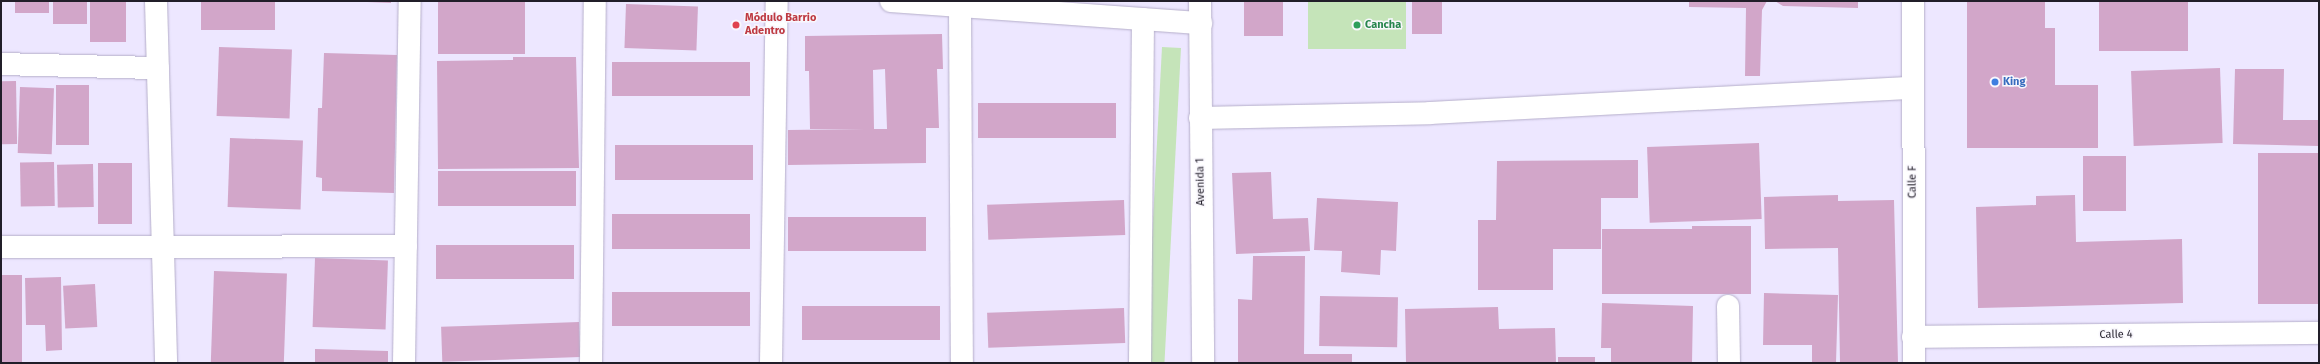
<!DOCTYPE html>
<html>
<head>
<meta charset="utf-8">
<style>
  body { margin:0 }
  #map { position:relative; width:2320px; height:364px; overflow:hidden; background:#ede7ff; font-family:"Fira Sans",sans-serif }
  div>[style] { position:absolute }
  .green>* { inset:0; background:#c5e4b9; transform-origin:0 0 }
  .building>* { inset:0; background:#d2a6c9; transform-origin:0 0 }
  .roads { filter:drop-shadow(0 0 1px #b5aeca) drop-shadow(0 0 1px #b5aeca) }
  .minor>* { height:22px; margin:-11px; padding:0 11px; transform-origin:11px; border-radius:11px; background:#fff }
  .dots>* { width:11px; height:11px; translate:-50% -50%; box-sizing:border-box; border:2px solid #f9f7fd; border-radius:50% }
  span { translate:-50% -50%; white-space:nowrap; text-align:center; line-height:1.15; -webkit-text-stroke:3px #f9f7fd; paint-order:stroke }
  .health-label { font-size:11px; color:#be3a42; font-weight:700 }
  .left { translate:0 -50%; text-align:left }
  .leisure-label { font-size:11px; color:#27864d; font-weight:700 }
  .shop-label { font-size:11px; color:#366cbe; font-weight:700 }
  .street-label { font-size:11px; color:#211e29 }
  .frame { position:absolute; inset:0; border:2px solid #211e29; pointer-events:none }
</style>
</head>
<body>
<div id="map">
  <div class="green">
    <div style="left:1308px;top:1px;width:98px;height:48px"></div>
    <div style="left:1162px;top:47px;width:19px;height:316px;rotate:3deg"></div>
  </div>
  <div class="building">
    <div style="left:15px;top:1px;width:34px;height:12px"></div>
    <div style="left:53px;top:1px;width:34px;height:23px"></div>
    <div style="left:90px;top:1px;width:36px;height:41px"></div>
    <div style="left:201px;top:1px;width:74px;height:29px"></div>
    <div style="clip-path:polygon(367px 1px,391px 1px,391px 3px,367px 2px)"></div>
    <div style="left:438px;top:1px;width:87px;height:53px"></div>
    <div style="left:1244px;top:1px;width:39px;height:35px"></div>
    <div style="left:1412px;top:1px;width:30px;height:33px"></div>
    <div style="clip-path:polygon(1689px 1px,1767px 1px,1762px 10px,1760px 76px,1745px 76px,1746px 8px,1689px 7px)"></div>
    <div style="clip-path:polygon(1775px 1px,1858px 1px,1858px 8px,1783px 6px)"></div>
    <div style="clip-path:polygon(1967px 1px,2045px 1px,2045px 28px,2055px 28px,2055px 85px,2098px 85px,2098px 148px,1967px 148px)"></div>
    <div style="left:2099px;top:1px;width:89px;height:50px"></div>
    <div style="left:626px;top:4px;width:72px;height:44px;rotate:2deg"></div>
    <div style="clip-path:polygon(evenodd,942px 34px,943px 69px,937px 69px,939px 128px,926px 128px,926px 163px,788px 165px,788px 130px,865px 129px,810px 129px,809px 71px,805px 71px,805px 36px,942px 34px,885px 69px,887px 129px,874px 129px,873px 70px,885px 69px)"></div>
    <div style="left:219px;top:47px;width:73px;height:69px;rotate:2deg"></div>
    <div style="clip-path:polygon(324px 53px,397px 55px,394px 193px,322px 191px,322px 178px,316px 177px,318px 108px,322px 108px)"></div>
    <div style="clip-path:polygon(513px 57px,576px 57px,579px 168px,438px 169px,437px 61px,513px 60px)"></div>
    <div style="left:750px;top:62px;width:34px;height:138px;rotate:90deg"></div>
    <div style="left:2220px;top:68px;width:75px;height:89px;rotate:88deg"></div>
    <div style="clip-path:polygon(2235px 69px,2284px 69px,2283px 120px,2319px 120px,2319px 146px,2233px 144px)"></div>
    <div style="left:16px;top:81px;width:63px;height:15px;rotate:89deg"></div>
    <div style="left:56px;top:85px;width:33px;height:60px"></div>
    <div style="left:20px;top:87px;width:34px;height:66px;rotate:2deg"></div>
    <div style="left:1116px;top:103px;width:35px;height:138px;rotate:90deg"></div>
    <div style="left:230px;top:138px;width:73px;height:69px;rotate:2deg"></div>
    <div style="left:1759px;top:143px;width:76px;height:112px;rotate:88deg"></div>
    <div style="left:753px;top:145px;width:35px;height:138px;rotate:90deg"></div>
    <div style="left:2319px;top:153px;width:151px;height:61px;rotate:90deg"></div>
    <div style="left:2083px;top:156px;width:43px;height:55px"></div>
    <div style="clip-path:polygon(1638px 160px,1638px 198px,1601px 198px,1601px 249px,1553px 249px,1553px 290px,1478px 290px,1478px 220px,1496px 220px,1497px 161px)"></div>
    <div style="left:54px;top:162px;width:44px;height:34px;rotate:89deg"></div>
    <div style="left:98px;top:163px;width:34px;height:61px"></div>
    <div style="left:93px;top:164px;width:43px;height:36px;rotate:89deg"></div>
    <div style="left:576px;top:171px;width:35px;height:138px;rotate:90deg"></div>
    <div style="clip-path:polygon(1271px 172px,1273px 219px,1308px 218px,1310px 251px,1236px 254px,1232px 173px)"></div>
    <div style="clip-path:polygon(1838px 195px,1838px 201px,1894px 200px,1898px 363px,1840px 363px,1838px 248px,1765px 249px,1764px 197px)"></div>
    <div style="clip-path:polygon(2075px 195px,2076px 242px,2182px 239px,2183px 303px,1978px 308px,1976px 207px,2036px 205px,2036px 196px)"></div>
    <div style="clip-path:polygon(1317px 198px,1398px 202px,1396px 251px,1381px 250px,1380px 275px,1341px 272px,1342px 251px,1314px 250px)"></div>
    <div style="left:1124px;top:200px;width:35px;height:137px;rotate:88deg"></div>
    <div style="left:750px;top:214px;width:35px;height:138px;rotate:90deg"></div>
    <div style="left:926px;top:217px;width:34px;height:138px;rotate:90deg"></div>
    <div style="clip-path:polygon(1692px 226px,1751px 226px,1751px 294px,1602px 294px,1602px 229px,1692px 229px)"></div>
    <div style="left:574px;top:245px;width:34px;height:138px;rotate:90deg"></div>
    <div style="clip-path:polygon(1253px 256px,1305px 256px,1304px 354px,1352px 354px,1352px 363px,1238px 363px,1238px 299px,1252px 300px)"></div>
    <div style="left:315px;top:258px;width:73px;height:69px;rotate:2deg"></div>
    <div style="left:214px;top:271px;width:73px;height:92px;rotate:2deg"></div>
    <div style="left:1px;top:275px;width:21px;height:88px"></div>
    <div style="clip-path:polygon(61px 277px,62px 350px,46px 351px,45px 325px,26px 325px,25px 278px)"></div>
    <div style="left:95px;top:284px;width:43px;height:32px;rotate:87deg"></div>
    <div style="left:750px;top:292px;width:34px;height:138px;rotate:90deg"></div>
    <div style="clip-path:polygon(1764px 293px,1838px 295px,1836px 363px,1812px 363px,1812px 345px,1763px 345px)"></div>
    <div style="left:1320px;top:296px;width:78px;height:50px;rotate:1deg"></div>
    <div style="clip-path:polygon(1602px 303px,1693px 306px,1692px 363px,1611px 363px,1611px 348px,1601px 348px)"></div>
    <div style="left:940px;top:306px;width:34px;height:138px;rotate:90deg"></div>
    <div style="clip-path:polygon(1498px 307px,1499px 329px,1555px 328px,1556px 363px,1406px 363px,1405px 309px)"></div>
    <div style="left:1124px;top:308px;width:35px;height:137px;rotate:88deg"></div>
    <div style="left:579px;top:322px;width:35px;height:138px;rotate:88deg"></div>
    <div style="clip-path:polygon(315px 349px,388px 351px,388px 363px,315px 363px)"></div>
    <div style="left:1558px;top:357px;width:37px;height:6px"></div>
  </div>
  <div class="roads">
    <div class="minor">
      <div style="left:156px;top:1px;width:362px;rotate:88.4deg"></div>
      <div style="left:891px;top:1px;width:311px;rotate:4.1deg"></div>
      <div style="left:1200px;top:1px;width:362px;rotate:89.5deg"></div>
      <div style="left:1913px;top:1px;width:362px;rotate:89.8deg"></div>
      <div style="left:960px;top:6px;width:357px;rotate:89.7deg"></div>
      <div style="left:1px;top:64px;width:157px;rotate:1.5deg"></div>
      <div style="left:1200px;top:118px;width:230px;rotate:-1.2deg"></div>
      <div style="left:1430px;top:113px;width:483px;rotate:-3deg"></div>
      <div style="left:1px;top:247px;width:405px;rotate:-0.1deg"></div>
      <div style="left:1728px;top:306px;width:57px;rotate:89deg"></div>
      <div style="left:1913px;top:337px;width:406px;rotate:-0.6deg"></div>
      <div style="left:404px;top:363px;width:362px;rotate:-89.1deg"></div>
      <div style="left:591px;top:363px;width:362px;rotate:-89.4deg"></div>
      <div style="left:771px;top:363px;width:362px;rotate:-89.1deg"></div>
      <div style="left:1140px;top:363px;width:344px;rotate:-89.5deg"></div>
    </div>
  </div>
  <div class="dots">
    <div style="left:736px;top:25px;background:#e0444e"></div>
    <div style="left:1357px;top:25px;background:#2e9e5b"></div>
    <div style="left:1995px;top:82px;background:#3f7fe0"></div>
  </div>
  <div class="health-label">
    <span class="left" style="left:745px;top:25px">Módulo Barrio<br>Adentro</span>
  </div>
  <div class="leisure-label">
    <span class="left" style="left:1365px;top:25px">Cancha</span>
  </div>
  <div class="shop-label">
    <span class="left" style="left:2003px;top:82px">King</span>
  </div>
  <div class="street-label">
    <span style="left:1201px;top:182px;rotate:-91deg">Avenida 1</span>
    <span style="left:1913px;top:182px;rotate:-90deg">Calle F</span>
    <span style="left:2116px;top:335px;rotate:-1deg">Calle 4</span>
  </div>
  <div class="frame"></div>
</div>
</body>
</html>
